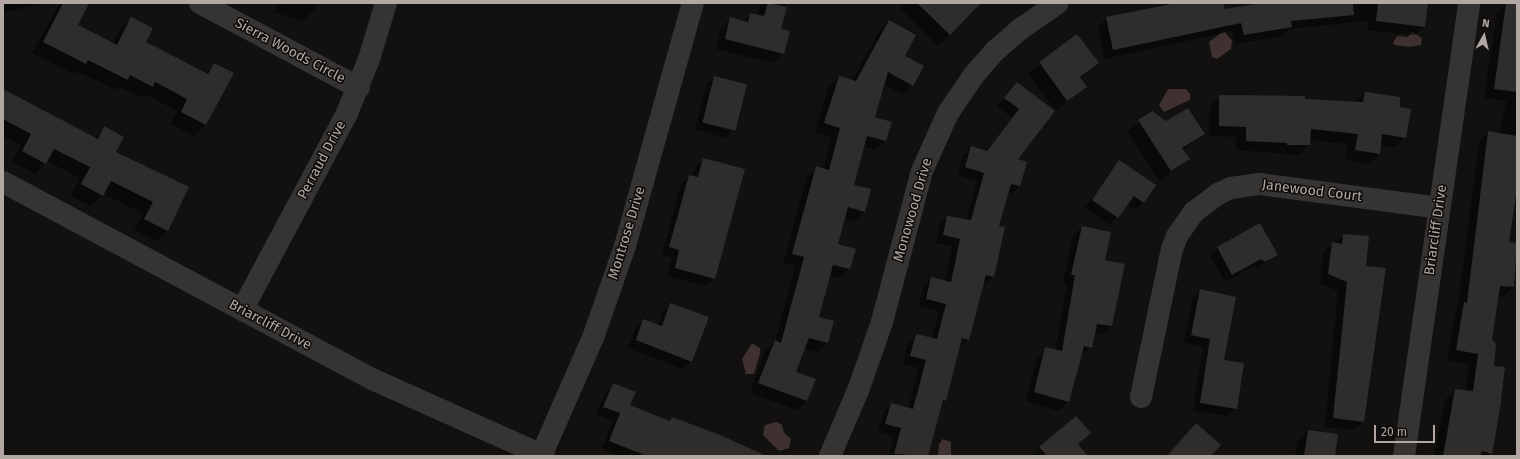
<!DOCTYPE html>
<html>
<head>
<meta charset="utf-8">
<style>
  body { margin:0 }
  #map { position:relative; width:1520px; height:459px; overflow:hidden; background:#121110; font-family:"Fira Sans",sans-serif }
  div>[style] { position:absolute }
  .water>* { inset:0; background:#3f3130 }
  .shadow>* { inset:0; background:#0007 }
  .building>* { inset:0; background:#2e2d2b; transform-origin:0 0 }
  .minor>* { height:22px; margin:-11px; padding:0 11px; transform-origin:11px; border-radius:11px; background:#363432 }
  span { translate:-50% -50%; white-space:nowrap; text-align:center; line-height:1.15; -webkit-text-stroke:3px #0d0c0b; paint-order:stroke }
  .street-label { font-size:14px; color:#b2a7a2 }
  .frame { position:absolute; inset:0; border:4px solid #b2a7a2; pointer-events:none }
  .north { position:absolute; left:1464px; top:16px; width:40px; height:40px; -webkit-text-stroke:3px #0d0c0b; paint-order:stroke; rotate:8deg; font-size:11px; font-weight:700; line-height:16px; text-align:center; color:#b2a7a2 }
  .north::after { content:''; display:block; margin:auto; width:14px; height:18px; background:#b2a7a2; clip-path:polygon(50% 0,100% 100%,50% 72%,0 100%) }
  .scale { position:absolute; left:1374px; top:425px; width:61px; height:18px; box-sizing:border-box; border:2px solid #b2a7a2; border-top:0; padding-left:5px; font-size:12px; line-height:14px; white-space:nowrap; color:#b2a7a2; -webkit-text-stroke:3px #0d0c0b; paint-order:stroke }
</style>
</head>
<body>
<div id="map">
  <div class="water">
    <div style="clip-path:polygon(1224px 31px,1232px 41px,1231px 49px,1217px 59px,1212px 57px,1209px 42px)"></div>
    <div style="clip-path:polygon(1412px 32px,1422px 38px,1421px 45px,1409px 47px,1395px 45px,1393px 43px,1397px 36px,1408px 37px)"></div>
    <div style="clip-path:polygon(1168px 89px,1186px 89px,1190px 94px,1190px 100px,1164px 112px,1159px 105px)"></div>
    <div style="clip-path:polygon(752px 343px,760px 348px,760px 353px,754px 374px,746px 374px,742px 359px)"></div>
    <div style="clip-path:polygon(777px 422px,782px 425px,784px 433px,791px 439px,789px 448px,779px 451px,763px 435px,765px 425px)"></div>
    <div style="clip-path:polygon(943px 439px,951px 442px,951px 456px,938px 456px,939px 444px)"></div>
  </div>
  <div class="shadow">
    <div style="clip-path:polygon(3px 3px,43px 3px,3px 13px)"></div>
    <div style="clip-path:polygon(60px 3px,79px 3px,76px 25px,113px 44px,120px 29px,132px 18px,145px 43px,205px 74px,215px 64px,232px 73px,206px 125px,194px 136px,170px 124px,177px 111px,145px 94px,141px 97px,119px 87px,116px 90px,77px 71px,74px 74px,32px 53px)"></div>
    <div style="clip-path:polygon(277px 3px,317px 3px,315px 9px,303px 21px,274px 12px)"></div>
    <div style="clip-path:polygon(761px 3px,787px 3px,780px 29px,783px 53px,773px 63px,716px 49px,721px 28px,731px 18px,743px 22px,751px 14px,758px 16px)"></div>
    <div style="clip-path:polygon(904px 3px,980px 3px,938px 46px,900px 8px)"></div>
    <div style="clip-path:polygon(1170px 3px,1222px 3px,1224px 10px,1256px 3px,1427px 3px,1424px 26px,1415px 35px,1367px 30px,1368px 21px,1289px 29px,1282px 36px,1235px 44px,1232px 31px,1104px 59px,1098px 27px,1107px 18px)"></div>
    <div style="clip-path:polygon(1507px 3px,1517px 5px,1517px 181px,1508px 243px,1517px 244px,1517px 255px,1513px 287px,1503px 297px,1497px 296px,1491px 340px,1493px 367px,1491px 453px,1488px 456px,1434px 456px,1445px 400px,1455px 390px,1465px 391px,1469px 364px,1447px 360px,1455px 313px,1457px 311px,1479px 142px,1489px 132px,1500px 134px,1506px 101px,1484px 98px,1497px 13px)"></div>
    <div style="clip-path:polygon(889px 21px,904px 56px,912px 85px,903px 95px,884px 84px,874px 117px,890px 122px,885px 141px,875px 150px,863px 147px,853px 186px,865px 211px,855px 221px,844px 218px,836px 245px,854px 250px,849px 269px,839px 278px,829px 275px,818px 318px,827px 342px,818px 352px,804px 348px,794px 373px,814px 380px,807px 401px,797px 410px,750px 393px,765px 351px,775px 342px,795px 266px,783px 263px,807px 177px,817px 167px,823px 169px,831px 137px,815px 133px,829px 86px,839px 77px,852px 81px,879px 31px)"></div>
    <div style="clip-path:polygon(1077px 35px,1097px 63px,1080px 79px,1085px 86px,1056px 111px,1028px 74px)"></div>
    <div style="clip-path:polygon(714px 77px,745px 85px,734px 130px,726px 138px,695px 129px,706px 85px)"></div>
    <div style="clip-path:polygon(1017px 83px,1054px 111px,1016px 160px,1026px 163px,1019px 186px,1012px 194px,1008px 193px,998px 227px,994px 276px,986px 284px,982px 283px,968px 340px,958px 347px,945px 400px,940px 405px,927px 456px,889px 456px,894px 436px,878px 432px,884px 412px,891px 404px,908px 409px,919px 368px,903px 364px,908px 343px,916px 335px,932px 339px,939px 311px,918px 306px,924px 286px,931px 278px,945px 281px,952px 246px,936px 243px,940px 224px,948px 217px,966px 220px,977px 181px,958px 175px,963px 155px,971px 147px,986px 151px,1012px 118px,997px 106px)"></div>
    <div style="clip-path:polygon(3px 90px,95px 138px,105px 128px,115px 152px,188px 187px,167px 230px,156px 241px,134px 230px,143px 213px,103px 194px,91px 206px,70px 196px,80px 178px,47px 161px,35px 174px,12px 162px,21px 145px,3px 136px)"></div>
    <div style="clip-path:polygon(1365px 93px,1399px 108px,1405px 137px,1395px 147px,1380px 145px,1379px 154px,1369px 164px,1345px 160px,1348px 144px,1309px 140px,1309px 145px,1299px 155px,1236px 150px,1236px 137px,1209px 136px,1210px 106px,1220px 96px,1355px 102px)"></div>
    <div style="clip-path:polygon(1139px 121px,1166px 122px,1203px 134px,1183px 151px,1189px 159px,1160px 182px,1128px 132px)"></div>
    <div style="clip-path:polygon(704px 159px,714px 278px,706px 286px,667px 276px,672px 258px,662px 255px,681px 184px,689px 176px,693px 177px,696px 167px)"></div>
    <div style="clip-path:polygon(1119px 162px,1144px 202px,1136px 210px,1127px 204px,1110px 225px,1085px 208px)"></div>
    <div style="clip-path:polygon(1082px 227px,1104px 260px,1124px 265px,1111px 326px,1102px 335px,1094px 333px,1091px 347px,1080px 356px,1068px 402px,1059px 411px,1026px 401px,1037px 358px,1046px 349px,1055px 351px,1067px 284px,1063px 283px,1073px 236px)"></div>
    <div style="clip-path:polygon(1344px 235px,1365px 267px,1363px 421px,1354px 430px,1325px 427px,1338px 291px,1320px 284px,1323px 252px)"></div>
    <div style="clip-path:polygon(1218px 248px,1276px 255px,1257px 269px,1253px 266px,1225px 282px,1210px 255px)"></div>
    <div style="clip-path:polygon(1201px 290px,1236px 408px,1228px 416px,1193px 411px,1203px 347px,1184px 342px,1193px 298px)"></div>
    <div style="clip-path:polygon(671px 304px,691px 361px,683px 369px,628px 348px,636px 328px,644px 320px,658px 326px,663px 312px)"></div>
    <div style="clip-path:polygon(613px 384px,629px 405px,669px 421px,672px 418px,765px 456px,620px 456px,602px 449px,613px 421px,596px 414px,606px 392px)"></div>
    <div style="clip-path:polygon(1308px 431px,1334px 456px,1295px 456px,1297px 442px)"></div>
    <div style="clip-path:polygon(1077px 445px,1087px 456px,1031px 456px,1040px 447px)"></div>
  </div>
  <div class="building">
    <div style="clip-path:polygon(63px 3px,89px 3px,78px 25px,117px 45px,131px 17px,153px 28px,146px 42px,208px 74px,214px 63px,234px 73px,206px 125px,181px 112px,187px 99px,155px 82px,153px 87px,130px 75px,128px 80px,88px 60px,86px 64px,43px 42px)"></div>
    <div style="clip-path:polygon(768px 3px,787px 7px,781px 29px,790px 31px,784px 54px,725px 39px,730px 17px,748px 22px,750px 13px,764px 16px)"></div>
    <div style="clip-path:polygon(917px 3px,981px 3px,950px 35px)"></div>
    <div style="clip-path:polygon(1176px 3px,1223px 3px,1225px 9px,1261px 3px,1353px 3px,1354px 15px,1291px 21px,1292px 27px,1244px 35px,1241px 23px,1113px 50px,1106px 17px)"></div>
    <div style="clip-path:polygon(1378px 3px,1428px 3px,1425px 27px,1376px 21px)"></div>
    <div style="clip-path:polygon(1506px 3px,1517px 3px,1517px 92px,1494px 89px)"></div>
    <div style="clip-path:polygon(889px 20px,916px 35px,905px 56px,924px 66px,913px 86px,888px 72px,875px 117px,892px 122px,886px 141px,867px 136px,854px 185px,871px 189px,865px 212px,848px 207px,838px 244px,856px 249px,850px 269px,833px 265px,819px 317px,834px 321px,828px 343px,809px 338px,796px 372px,816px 379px,807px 401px,758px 383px,775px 340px,781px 343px,804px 257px,792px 254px,816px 166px,829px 170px,840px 128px,824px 123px,839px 76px,856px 81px)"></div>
    <div style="clip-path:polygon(1077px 34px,1099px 63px,1080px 77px,1087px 87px,1067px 101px,1039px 62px)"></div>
    <div style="left:714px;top:76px;width:34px;height:48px;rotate:14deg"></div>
    <div style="clip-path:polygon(1017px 82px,1055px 111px,1018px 159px,1027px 162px,1020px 186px,1011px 184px,999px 226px,1005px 227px,994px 277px,986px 275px,969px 340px,962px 338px,946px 401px,943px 400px,928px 456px,894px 454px,901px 428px,885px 424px,891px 403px,913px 409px,926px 360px,910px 356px,916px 334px,937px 339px,946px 304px,926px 299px,931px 277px,951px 282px,960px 239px,943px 235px,947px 216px,971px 220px,984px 173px,965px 167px,971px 146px,987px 151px,1019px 109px,1004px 98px)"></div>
    <div style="clip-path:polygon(3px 89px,98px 139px,104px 126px,124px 137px,116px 152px,189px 187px,168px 231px,144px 219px,153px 202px,111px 181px,103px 196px,81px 184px,90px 167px,54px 149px,46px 164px,22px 151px,31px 134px,3px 119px)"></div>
    <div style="clip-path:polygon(1365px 92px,1400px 97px,1400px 107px,1411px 109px,1406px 138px,1382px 134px,1380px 154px,1355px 150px,1358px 134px,1311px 129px,1310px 145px,1287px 145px,1287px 143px,1246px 141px,1246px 127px,1219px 126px,1219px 95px,1305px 96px,1305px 99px,1363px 102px)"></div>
    <div style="clip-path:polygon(1188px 108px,1205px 134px,1182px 148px,1190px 159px,1171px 171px,1138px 120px,1152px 111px,1166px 121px)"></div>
    <div style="clip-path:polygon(1488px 131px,1517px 136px,1517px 188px,1509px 242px,1517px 243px,1514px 287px,1500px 286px,1492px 340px,1496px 344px,1494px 366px,1505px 367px,1500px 409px,1492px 454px,1482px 451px,1480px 456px,1443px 456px,1455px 389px,1473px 391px,1478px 354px,1456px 350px,1464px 302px,1467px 303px)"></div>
    <div style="clip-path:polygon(703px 158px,745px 169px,715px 279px,675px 268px,679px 250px,669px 247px,689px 175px,698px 177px)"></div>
    <div style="clip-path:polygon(1119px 160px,1156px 185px,1144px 203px,1134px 196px,1118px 218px,1092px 200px)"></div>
    <div style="clip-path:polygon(1260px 223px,1278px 255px,1265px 262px,1261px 259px,1232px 275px,1217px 247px)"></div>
    <div style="clip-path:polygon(1082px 226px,1111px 232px,1105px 260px,1125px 264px,1112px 326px,1097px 324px,1092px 348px,1084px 346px,1069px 402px,1034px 392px,1045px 347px,1062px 351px,1075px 275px,1071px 275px)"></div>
    <div style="clip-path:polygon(1343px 234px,1369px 236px,1366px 266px,1386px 268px,1364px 422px,1333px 418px,1347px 282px,1328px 274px,1332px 242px,1342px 244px)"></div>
    <div style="clip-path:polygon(1200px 289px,1236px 297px,1224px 360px,1244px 363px,1237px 409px,1200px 403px,1210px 339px,1191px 335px)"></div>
    <div style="clip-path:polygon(670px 303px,709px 317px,692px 362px,636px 340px,643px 319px,662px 326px)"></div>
    <div style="clip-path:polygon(613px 383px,636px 392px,630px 405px,670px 421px,672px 417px,720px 435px,767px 456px,647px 456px,609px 441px,620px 413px,603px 407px)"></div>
    <div style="clip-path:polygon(1076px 416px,1091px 433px,1078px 444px,1088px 456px,1047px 456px,1039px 447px)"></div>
    <div style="clip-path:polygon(1196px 423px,1221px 445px,1211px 456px,1167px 456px)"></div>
    <div style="clip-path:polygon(1308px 430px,1338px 434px,1335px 456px,1304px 456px)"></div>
  </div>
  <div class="minor">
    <div style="left:200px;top:3px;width:180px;rotate:28.1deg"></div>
    <div style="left:3px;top:182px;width:418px;rotate:28.1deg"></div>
    <div style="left:372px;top:379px;width:188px;rotate:24.1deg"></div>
    <div style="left:242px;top:310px;width:223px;rotate:-61.9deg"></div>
    <div style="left:347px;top:113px;width:58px;rotate:-67.8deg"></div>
    <div style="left:369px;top:59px;width:59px;rotate:-73.1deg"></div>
    <div style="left:1141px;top:397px;width:151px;rotate:-78.2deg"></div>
    <div style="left:1172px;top:249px;width:14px;rotate:-69deg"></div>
    <div style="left:1177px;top:236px;width:29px;rotate:-55deg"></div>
    <div style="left:1194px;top:212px;width:30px;rotate:-37deg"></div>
    <div style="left:1218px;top:194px;width:14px;rotate:-25deg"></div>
    <div style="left:1231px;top:188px;width:29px;rotate:-8deg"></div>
    <div style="left:1260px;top:184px;width:181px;rotate:7.6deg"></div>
    <div style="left:541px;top:456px;width:132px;rotate:-66.3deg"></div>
    <div style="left:594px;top:335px;width:94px;rotate:-70.8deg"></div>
    <div style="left:625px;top:246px;width:252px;rotate:-74.4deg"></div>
    <div style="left:830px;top:456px;width:74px;rotate:-66.9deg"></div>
    <div style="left:859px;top:388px;width:70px;rotate:-70.8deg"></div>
    <div style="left:882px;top:322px;width:156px;rotate:-75.2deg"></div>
    <div style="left:922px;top:171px;width:64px;rotate:-65.9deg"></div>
    <div style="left:948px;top:113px;width:46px;rotate:-55.6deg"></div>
    <div style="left:974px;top:75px;width:32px;rotate:-49deg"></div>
    <div style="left:995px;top:51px;width:32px;rotate:-41deg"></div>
    <div style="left:1019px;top:30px;width:47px;rotate:-34.7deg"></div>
    <div style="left:1404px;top:456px;width:458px;rotate:-81.8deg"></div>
  </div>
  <div class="street-label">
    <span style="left:290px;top:51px;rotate:28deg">Sierra Woods Circle</span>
    <span style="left:322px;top:160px;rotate:-62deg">Perraud Drive</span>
    <span style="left:1312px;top:191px;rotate:7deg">Janewood Court</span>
    <span style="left:913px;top:210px;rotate:-74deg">Monowood Drive</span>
    <span style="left:1436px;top:230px;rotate:-82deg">Briarcliff Drive</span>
    <span style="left:627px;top:233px;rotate:-73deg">Montrose Drive</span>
    <span style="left:270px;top:325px;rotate:28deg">Briarcliff Drive</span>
  </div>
  <div class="frame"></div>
  <div class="north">N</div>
  <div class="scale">20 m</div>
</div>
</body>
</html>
